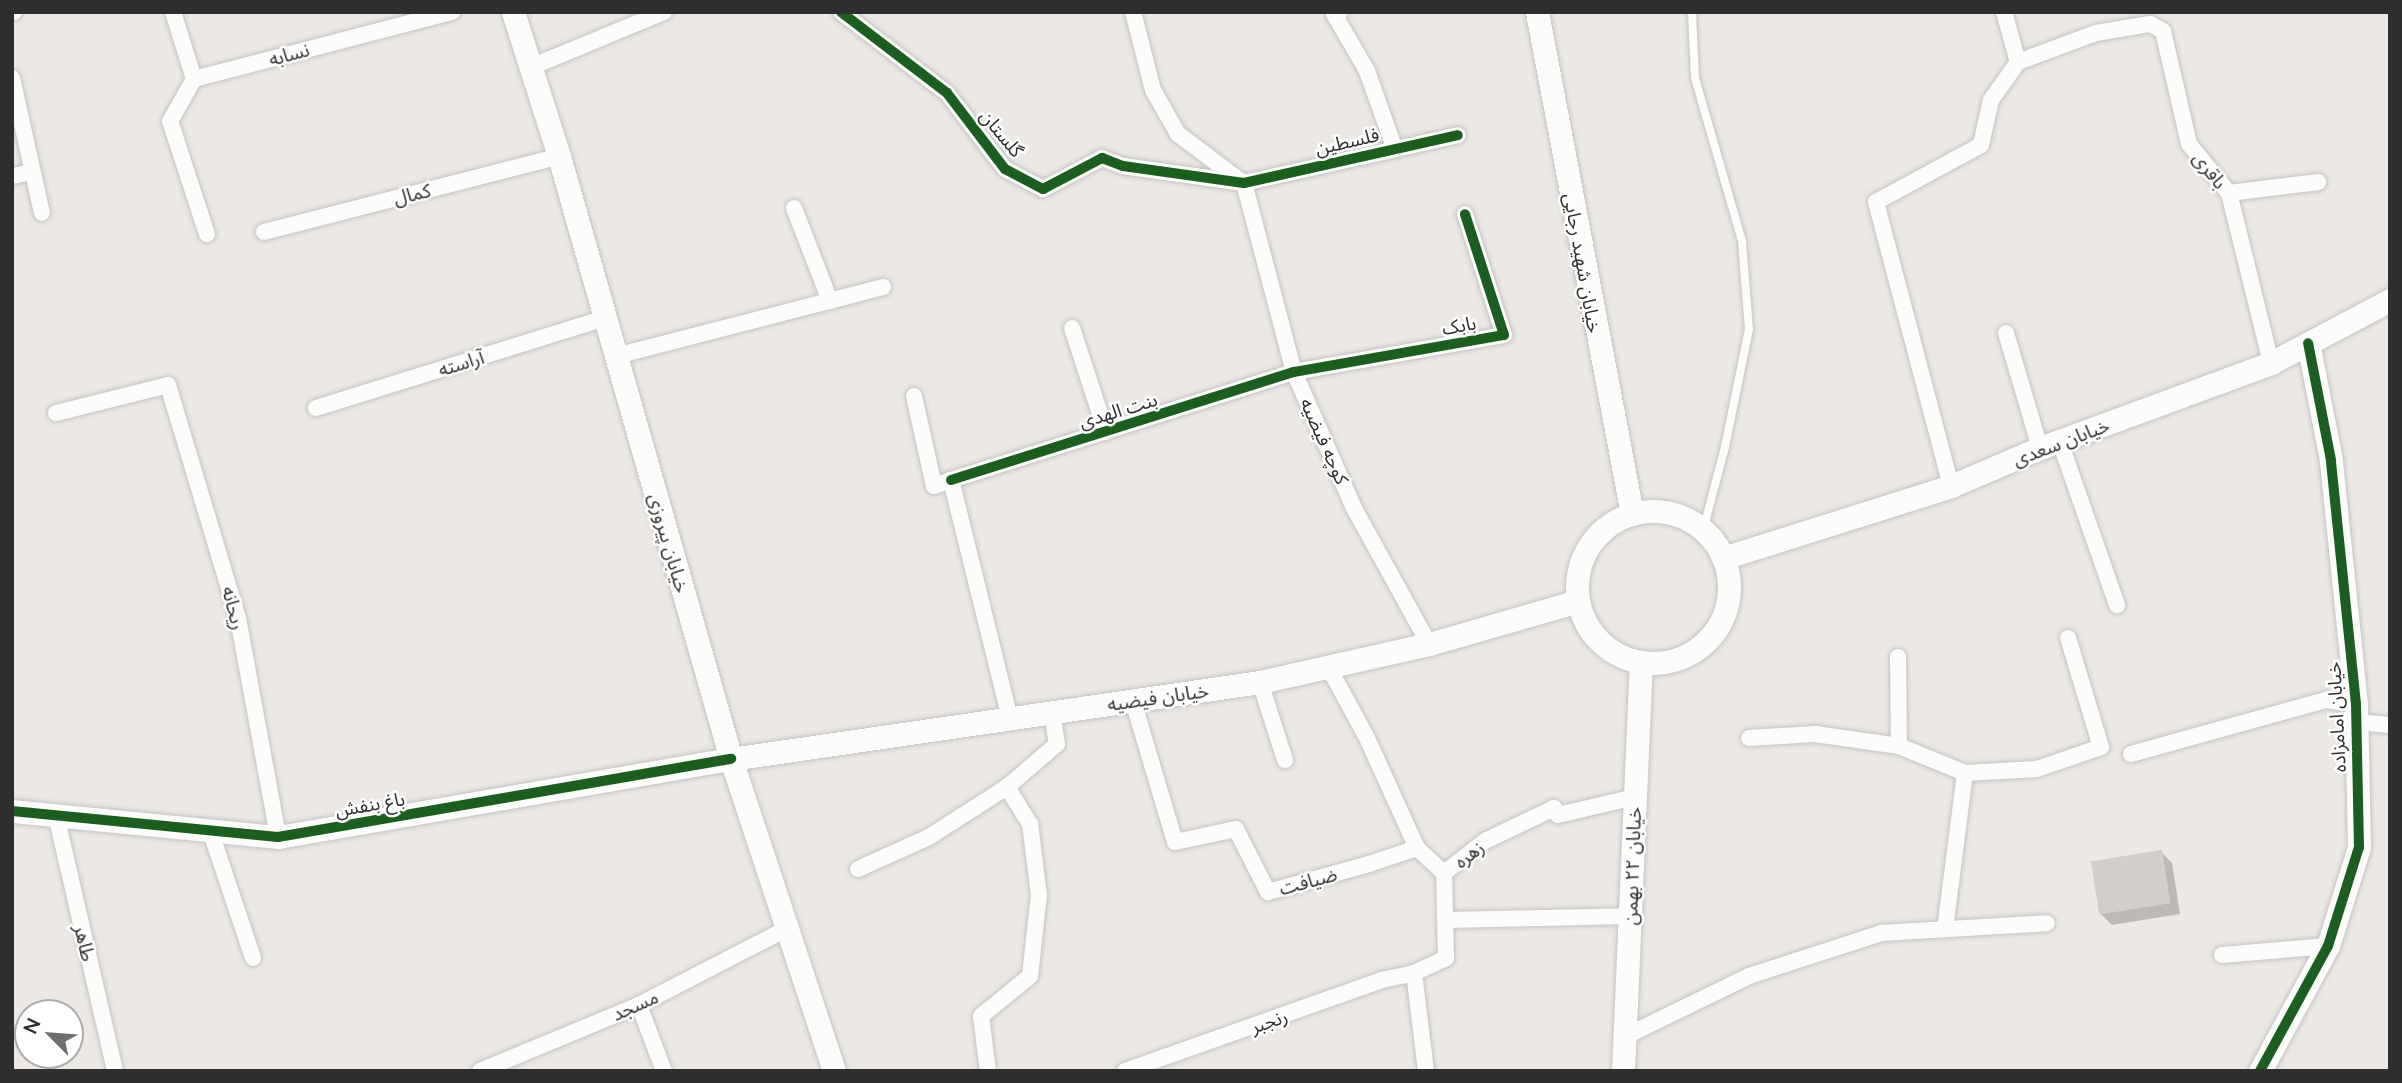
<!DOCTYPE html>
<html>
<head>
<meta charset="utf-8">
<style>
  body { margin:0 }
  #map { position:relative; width:2402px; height:1083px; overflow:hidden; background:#ece8e4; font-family:Lato,"Noto Sans Arabic",sans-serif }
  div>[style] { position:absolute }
  .shadow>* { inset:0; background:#0003 }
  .building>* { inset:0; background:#d1cecb; transform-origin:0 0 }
  .roads { filter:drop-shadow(0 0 2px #c5c4c5) drop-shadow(0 0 2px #c5c4c5) }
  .lane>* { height:8px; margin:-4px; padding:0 4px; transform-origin:4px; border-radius:4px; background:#fcfcfb }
  .street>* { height:16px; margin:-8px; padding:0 8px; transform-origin:8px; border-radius:8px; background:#fcfcfb }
  .secondary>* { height:23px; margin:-11.5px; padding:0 11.5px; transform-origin:11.5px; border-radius:11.5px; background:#fcfcfb }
  .secondary>.ring { margin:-11.5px; padding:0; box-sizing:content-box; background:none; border:23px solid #fcfcfb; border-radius:50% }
  .cycleway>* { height:10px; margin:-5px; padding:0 5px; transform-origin:5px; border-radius:5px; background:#1b5e20 }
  span { translate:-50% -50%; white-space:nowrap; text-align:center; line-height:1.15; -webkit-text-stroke:5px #fff; paint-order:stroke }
  .street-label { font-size:19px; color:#2e2e2e }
  .frame { position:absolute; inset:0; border:14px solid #2e2e2e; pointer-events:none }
  .north { position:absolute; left:14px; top:999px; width:70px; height:70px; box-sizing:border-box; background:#fff; border:2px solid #ababab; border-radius:50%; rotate:295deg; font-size:19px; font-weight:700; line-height:28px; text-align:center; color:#2e2e2e }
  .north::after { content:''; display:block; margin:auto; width:24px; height:32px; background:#706f6e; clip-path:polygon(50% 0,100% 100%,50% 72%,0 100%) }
</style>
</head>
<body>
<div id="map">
  <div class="shadow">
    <div style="clip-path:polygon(2161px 852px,2172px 863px,2180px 914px,2112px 925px,2101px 914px)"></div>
  </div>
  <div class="building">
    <div style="left:2162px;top:850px;width:54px;height:72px;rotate:81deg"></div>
  </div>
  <div class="roads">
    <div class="lane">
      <div style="left:1692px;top:12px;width:66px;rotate:87.4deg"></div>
      <div style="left:1695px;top:78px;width:170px;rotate:73.9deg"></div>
      <div style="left:1742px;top:241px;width:88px;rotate:85.5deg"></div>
      <div style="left:1749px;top:329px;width:120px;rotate:101.5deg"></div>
      <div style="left:1725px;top:447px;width:86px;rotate:104.8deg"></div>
    </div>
    <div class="street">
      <div style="left:12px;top:12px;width:2px"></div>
      <div style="left:173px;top:12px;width:70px;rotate:72.6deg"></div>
      <div style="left:194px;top:79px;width:267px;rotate:-14.6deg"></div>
      <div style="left:841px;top:12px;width:133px;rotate:37.4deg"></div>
      <div style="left:947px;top:93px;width:96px;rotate:52.7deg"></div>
      <div style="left:1005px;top:169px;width:43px;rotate:27.8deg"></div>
      <div style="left:1043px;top:189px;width:67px;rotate:-27.7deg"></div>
      <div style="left:1102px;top:158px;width:22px;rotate:21deg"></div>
      <div style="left:1123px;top:166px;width:122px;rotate:8deg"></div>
      <div style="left:1244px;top:183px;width:219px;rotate:-12.6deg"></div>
      <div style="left:1133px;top:12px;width:81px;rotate:75.6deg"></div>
      <div style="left:1153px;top:90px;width:51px;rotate:60.4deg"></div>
      <div style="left:1178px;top:134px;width:80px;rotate:36.9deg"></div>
      <div style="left:1340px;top:12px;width:6px;rotate:162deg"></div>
      <div style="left:1334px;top:14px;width:66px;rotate:59.9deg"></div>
      <div style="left:1367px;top:71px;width:81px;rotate:70.4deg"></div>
      <div style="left:2004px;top:12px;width:52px;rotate:74.4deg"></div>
      <div style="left:2018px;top:62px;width:83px;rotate:-20.4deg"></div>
      <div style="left:2096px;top:33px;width:55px;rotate:-9.5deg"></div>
      <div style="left:2150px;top:24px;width:15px;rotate:28deg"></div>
      <div style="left:2163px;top:31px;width:116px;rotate:77deg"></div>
      <div style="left:2189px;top:144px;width:63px;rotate:50.8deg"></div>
      <div style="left:2229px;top:193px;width:175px;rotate:76.1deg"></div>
      <div style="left:531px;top:67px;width:144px;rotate:-22.5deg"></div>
      <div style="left:12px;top:78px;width:138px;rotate:77.5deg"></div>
      <div style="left:194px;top:79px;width:48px;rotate:119.7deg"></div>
      <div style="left:170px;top:121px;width:119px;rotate:71.9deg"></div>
      <div style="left:12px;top:176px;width:21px;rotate:-11deg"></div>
      <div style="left:1244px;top:183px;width:196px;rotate:75.2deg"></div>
      <div style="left:1294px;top:372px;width:151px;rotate:66.2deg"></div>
      <div style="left:1355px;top:510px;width:153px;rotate:61.1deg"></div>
      <div style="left:2229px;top:193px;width:90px;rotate:-7deg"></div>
      <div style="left:794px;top:208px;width:100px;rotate:68.8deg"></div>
      <div style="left:264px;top:232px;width:305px;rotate:-14.4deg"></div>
      <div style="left:1072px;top:328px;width:109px;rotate:71.9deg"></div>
      <div style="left:2006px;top:333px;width:120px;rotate:73.5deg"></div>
      <div style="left:616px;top:356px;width:276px;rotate:-14.5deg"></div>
      <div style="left:914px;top:396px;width:92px;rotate:77.5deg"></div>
      <div style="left:934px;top:486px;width:18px;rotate:-19deg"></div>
      <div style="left:951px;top:480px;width:245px;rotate:76.1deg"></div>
      <div style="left:316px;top:408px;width:303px;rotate:-17.3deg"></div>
      <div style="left:56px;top:413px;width:115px;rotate:-14deg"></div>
      <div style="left:168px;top:385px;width:243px;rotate:73.3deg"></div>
      <div style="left:238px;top:618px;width:223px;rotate:79.6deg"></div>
      <div style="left:2060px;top:442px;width:173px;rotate:70.7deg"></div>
      <div style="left:951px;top:480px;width:360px;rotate:-17.5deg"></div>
      <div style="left:1294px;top:372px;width:213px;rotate:-10deg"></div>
      <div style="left:1504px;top:335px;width:127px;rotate:-107.9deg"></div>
      <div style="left:1951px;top:486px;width:294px;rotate:-104.8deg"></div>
      <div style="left:1876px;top:202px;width:119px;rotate:-28.5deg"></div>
      <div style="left:1981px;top:145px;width:46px;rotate:-77.5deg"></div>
      <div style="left:1991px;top:100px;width:47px;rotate:-54.6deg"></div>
      <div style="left:1898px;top:657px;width:89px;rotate:89.4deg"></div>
      <div style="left:1329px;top:668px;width:80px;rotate:61.5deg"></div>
      <div style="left:1367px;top:738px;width:121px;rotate:65.6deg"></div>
      <div style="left:1417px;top:848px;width:37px;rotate:43deg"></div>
      <div style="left:1260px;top:682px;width:82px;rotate:72.2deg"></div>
      <div style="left:1133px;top:701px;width:147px;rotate:73.4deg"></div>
      <div style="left:1175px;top:842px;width:62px;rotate:-12deg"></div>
      <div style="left:1236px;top:829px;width:71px;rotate:63.1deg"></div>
      <div style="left:1268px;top:892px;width:105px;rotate:-15.5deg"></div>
      <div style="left:1369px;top:864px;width:51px;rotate:-18.4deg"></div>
      <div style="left:2356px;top:722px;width:34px;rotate:5deg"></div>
      <div style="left:1749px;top:738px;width:66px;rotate:-3.5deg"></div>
      <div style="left:1815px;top:734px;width:85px;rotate:8.1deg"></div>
      <div style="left:1899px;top:746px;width:71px;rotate:22.2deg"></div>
      <div style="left:1965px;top:773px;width:157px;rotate:97.3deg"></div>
      <div style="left:2131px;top:754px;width:202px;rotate:-15.5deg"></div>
      <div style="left:2326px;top:700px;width:30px;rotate:8deg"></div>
      <div style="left:1965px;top:773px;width:72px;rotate:-3.2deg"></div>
      <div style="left:2037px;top:769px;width:68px;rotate:-19deg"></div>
      <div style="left:2101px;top:747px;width:114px;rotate:-106.8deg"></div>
      <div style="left:56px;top:815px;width:263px;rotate:77deg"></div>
      <div style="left:210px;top:830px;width:135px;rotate:71.4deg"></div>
      <div style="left:858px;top:869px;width:78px;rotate:-24.3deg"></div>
      <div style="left:929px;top:837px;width:93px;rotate:-32.7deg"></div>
      <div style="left:1007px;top:787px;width:66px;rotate:-40.7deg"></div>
      <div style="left:1057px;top:744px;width:32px;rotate:-99deg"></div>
      <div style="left:1444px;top:873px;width:52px;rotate:-38deg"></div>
      <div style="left:1485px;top:841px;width:76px;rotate:-25.6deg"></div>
      <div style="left:1554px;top:808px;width:8px;rotate:60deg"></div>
      <div style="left:1558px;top:815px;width:79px;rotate:-13.2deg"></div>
      <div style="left:1445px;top:920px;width:185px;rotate:-1.2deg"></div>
      <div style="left:2222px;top:955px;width:106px;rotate:-4.9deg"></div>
      <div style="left:1414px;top:973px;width:99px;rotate:83deg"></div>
      <div style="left:639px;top:1005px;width:71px;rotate:69.3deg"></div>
      <div style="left:1626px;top:1036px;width:137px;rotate:-26deg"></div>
      <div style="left:1749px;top:976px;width:139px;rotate:-18deg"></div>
      <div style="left:1881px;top:933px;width:166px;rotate:-3.4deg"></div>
      <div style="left:480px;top:1071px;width:172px;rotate:-22.5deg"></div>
      <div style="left:639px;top:1005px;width:165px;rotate:-27.3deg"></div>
      <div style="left:988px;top:1071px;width:55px;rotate:-97.3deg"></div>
      <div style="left:981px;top:1016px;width:63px;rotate:-39.2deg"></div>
      <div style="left:1030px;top:976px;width:81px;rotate:-83.7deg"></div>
      <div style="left:1039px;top:895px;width:72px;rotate:-97.2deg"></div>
      <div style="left:1030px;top:824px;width:44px;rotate:-121.9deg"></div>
      <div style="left:1125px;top:1071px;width:273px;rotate:-19.5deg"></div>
      <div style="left:1382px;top:980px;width:33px;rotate:-12deg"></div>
      <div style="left:1414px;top:973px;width:35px;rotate:-25deg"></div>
      <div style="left:1446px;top:958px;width:85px;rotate:-91.3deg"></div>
    </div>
    <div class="secondary">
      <div style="left:513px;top:12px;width:151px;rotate:72.3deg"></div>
      <div style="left:559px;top:156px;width:627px;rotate:74.08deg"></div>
      <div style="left:731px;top:759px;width:329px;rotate:71.7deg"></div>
      <div style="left:1537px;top:12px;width:511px;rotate:79.28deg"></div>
      <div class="ring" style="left:1577px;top:511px;width:129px;height:129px"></div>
      <div style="left:1723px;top:558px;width:239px;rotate:-17.5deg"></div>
      <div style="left:1951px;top:486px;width:97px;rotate:-23.1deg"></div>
      <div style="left:2040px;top:448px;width:246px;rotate:-20.2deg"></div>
      <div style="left:2271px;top:363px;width:135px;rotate:-27.9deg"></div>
      <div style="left:12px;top:811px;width:267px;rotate:5.6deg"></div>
      <div style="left:278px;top:837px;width:460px;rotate:-9.8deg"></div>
      <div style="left:731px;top:759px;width:535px;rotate:-8.28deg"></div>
      <div style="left:1260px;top:682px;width:173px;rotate:-12.7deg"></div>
      <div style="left:1429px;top:644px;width:155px;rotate:-16.1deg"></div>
      <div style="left:1623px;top:1071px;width:409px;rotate:-87.5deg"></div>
      <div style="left:2260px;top:1071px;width:142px;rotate:-61.5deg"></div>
      <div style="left:2328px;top:946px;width:104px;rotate:-72.6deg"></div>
      <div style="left:2359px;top:847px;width:143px;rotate:-91.2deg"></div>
      <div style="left:2356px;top:704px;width:245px;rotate:-95.9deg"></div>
      <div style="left:2331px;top:460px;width:119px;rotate:-101.1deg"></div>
    </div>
  </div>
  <div class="cycleway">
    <div style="left:841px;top:12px;width:133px;rotate:37.4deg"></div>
    <div style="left:947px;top:93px;width:96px;rotate:52.7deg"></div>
    <div style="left:1005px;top:169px;width:43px;rotate:27.8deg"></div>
    <div style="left:1043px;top:189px;width:67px;rotate:-27.7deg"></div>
    <div style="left:1102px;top:158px;width:22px;rotate:21deg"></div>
    <div style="left:1123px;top:166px;width:122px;rotate:8deg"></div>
    <div style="left:1244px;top:183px;width:219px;rotate:-12.6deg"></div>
    <div style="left:951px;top:480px;width:360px;rotate:-17.5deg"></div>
    <div style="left:1294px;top:372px;width:213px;rotate:-10deg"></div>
    <div style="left:1504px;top:335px;width:127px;rotate:-107.9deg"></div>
    <div style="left:12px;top:811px;width:267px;rotate:5.6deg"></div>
    <div style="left:278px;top:837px;width:460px;rotate:-9.8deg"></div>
    <div style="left:2260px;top:1071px;width:142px;rotate:-61.5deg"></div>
    <div style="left:2328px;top:946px;width:104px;rotate:-72.6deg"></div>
    <div style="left:2359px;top:847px;width:143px;rotate:-91.2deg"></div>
    <div style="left:2356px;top:704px;width:245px;rotate:-95.9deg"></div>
    <div style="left:2331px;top:460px;width:119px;rotate:-101.1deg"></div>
  </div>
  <div class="street-label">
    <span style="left:289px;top:54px;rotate:-15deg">نسابه</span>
    <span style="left:1002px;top:133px;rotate:50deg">گلستان</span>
    <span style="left:1347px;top:141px;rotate:-13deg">فلسطین</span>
    <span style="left:2210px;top:170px;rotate:51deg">باقری</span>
    <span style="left:412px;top:194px;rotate:-14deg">کمال</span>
    <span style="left:1583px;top:263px;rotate:80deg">خیابان شهید رجایی</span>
    <span style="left:1459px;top:325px;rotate:-10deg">بابک</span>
    <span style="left:461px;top:363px;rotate:-17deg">آراسته</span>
    <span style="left:1118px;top:410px;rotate:-17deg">بنت الهدی</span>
    <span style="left:1325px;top:441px;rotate:66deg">کوچه فیضیه</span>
    <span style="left:2061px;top:442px;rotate:-21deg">خیابان سعدی</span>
    <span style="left:669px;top:543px;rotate:74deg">خیابان پیروزی</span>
    <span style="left:234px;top:608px;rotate:76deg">ریحانه</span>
    <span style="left:1158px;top:697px;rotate:-8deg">خیابان فیضیه</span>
    <span style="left:2336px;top:717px;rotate:-93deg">خیابان امامزاده</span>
    <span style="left:370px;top:804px;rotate:-10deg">باغ بنفش</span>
    <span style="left:1469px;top:854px;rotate:-37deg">زهره</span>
    <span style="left:1632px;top:866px;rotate:-88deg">خیابان ۲۲ بهمن</span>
    <span style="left:1308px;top:881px;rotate:-15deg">ضیافت</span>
    <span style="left:85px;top:943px;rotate:77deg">طاهر</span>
    <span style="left:635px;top:1005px;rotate:-24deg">مسجد</span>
    <span style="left:1269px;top:1021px;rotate:-19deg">رنجبر</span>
  </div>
  <div class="frame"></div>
  <div class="north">N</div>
</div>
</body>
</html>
